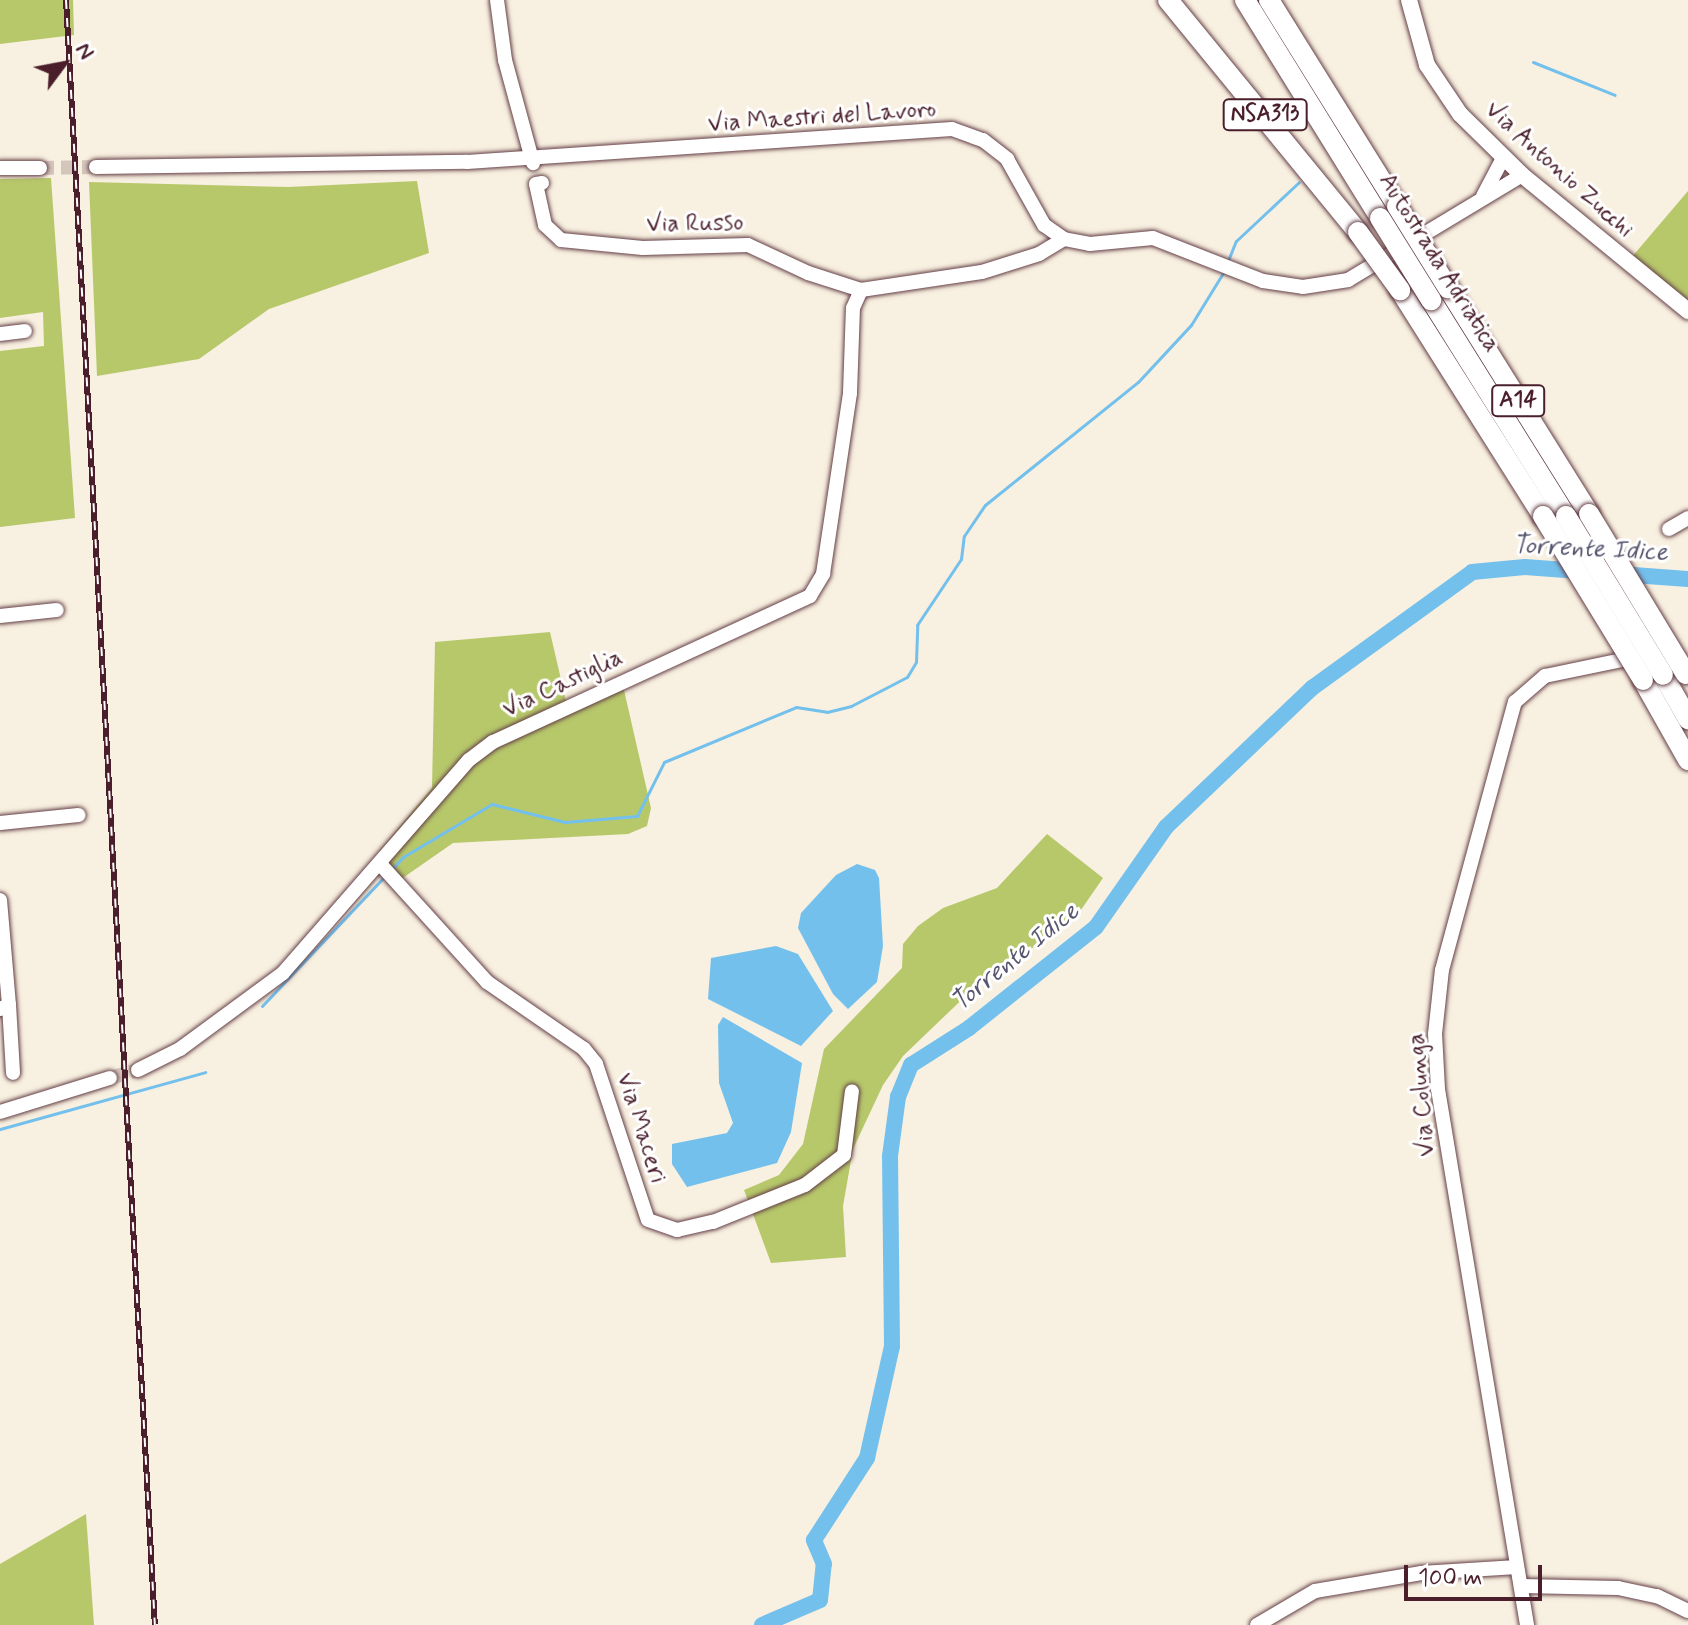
<!DOCTYPE html>
<html>
<head>
<meta charset="utf-8">
<style>
  body { margin:0 }
  #map { position:relative; width:1688px; height:1625px; overflow:hidden; background:#f8f0e0; font-family:Mynerve,sans-serif }
  div>[style] { position:absolute }
  .green>* { inset:0; background:#b7c86b }
  .water>* { inset:0; background:#73c0ed }
  .stream>* { height:3px; margin:-1.5px; padding:0 1.5px; transform-origin:1.5px; border-radius:1.5px; background:#73c0ed }
  .river>* { height:16px; margin:-8px; padding:0 8px; transform-origin:8px; border-radius:8px; background:#73c0ed }
  .minor-tunnel>* { height:14px; margin-top:-7px; transform-origin:0; background:repeating-linear-gradient(90deg,#d5c6bc 0 14px,transparent 0 21px) }
  .roads { filter:drop-shadow(0 0 2px #643e46) drop-shadow(0 0 2px #643e46) }
  .minor>* { height:14px; margin:-7px; padding:0 7px; transform-origin:7px; border-radius:7px; background:#fff }
  .major>* { height:16px; margin:-8px; padding:0 8px; transform-origin:8px; border-radius:8px; background:#fff }
  .highway>* { height:20px; margin:-10px; padding:0 10px; transform-origin:10px; border-radius:10px; background:#fff }
  .rail>* { height:6px; margin-top:-3px; transform-origin:0; background:repeating-linear-gradient(90deg,#fff 0 9px,#4a1f2b 0 18px); box-sizing:border-box; border-block:2px solid #4a1f2b }
  .bridges { filter:drop-shadow(0 0 2px #643e46) drop-shadow(0 0 2px #643e46) }
  .highway-bridge>* { height:20px; margin:-10px; padding:0 10px; transform-origin:10px; border-radius:10px; background:#fff }
  span { translate:-50% -50%; white-space:nowrap; text-align:center; line-height:1.15; -webkit-text-stroke:6px #fff; paint-order:stroke }
  .shield-label span { padding:2px 6px; background:#fff; border:2px solid; border-radius:6px; -webkit-text-stroke-width:0 }
  .shield-label { font-size:22px; color:#4a1f2b; font-weight:700 }
  .street-label { font-size:24px; color:#4a1f2b }
  .water-label { font-size:26px; color:#58576f; font-style:italic }
  .north { position:absolute; left:24px; top:24px; width:80px; height:80px; -webkit-text-stroke:6px #fff; paint-order:stroke; rotate:58deg; font-size:22px; font-weight:700; line-height:32px; text-align:center; color:#4a1f2b }
  .north::after { content:''; display:block; margin:auto; width:28px; height:36px; background:#4a1f2b; clip-path:polygon(50% 0,100% 100%,50% 72%,0 100%) }
  .scale { position:absolute; left:1404px; top:1565px; width:138px; height:36px; box-sizing:border-box; border:4px solid #4a1f2b; border-top:0; padding-left:10px; font-size:24px; line-height:28px; white-space:nowrap; color:#4a1f2b; -webkit-text-stroke:6px #fff; paint-order:stroke }
</style>
</head>
<body>
<div id="map">
  <div class="green">
    <div style="clip-path:polygon(0 0,73px 0,74px 35px,0 44px)"></div>
    <div style="clip-path:polygon(51px 178px,75px 518px,0 527px,0 351px,44px 346px,43px 312px,0 318px,0 179px)"></div>
    <div style="clip-path:polygon(417px 181px,429px 253px,269px 309px,199px 359px,97px 376px,89px 182px,288px 187px)"></div>
    <div style="clip-path:polygon(1688px 191px,1688px 303px,1631px 258px)"></div>
    <div style="clip-path:polygon(550px 632px,566px 701px,621px 677px,651px 808px,647px 826px,628px 834px,453px 843px,397px 882px,383px 869px,380px 850px,432px 788px,435px 642px)"></div>
    <div style="clip-path:polygon(1047px 834px,1103px 878px,1074px 920px,976px 986px,903px 1056px,883px 1085px,853px 1149px,843px 1206px,846px 1257px,771px 1263px,744px 1190px,779px 1175px,803px 1144px,824px 1049px,902px 968px,903px 944px,918px 926px,943px 908px,997px 888px)"></div>
    <div style="clip-path:polygon(86px 1514px,94px 1625px,0 1625px,0 1564px)"></div>
  </div>
  <div class="water">
    <div style="clip-path:polygon(857px 864px,875px 870px,879px 878px,883px 946px,877px 982px,848px 1009px,833px 994px,798px 928px,801px 913px,836px 875px)"></div>
    <div style="clip-path:polygon(776px 946px,798px 954px,833px 1011px,801px 1046px,708px 999px,711px 958px)"></div>
    <div style="clip-path:polygon(723px 1017px,802px 1063px,791px 1132px,777px 1163px,687px 1187px,672px 1164px,672px 1144px,727px 1133px,733px 1123px,719px 1083px,718px 1025px)"></div>
  </div>
  <div class="stream">
    <div style="left:1533px;top:62px;width:88px;rotate:21.9deg"></div>
    <div style="left:1229px;top:258px;width:18px;rotate:-68deg"></div>
    <div style="left:1236px;top:241px;width:86px;rotate:-43.1deg"></div>
    <div style="left:391px;top:870px;width:18px;rotate:-47deg"></div>
    <div style="left:403px;top:857px;width:104px;rotate:-30.8deg"></div>
    <div style="left:492px;top:804px;width:75px;rotate:13.9deg"></div>
    <div style="left:565px;top:822px;width:72px;rotate:-4.8deg"></div>
    <div style="left:637px;top:816px;width:60px;rotate:-63.4deg"></div>
    <div style="left:664px;top:762px;width:143px;rotate:-22.6deg"></div>
    <div style="left:796px;top:707px;width:31px;rotate:9deg"></div>
    <div style="left:827px;top:712px;width:25px;rotate:-14deg"></div>
    <div style="left:851px;top:706px;width:63px;rotate:-27.4deg"></div>
    <div style="left:907px;top:677px;width:17px;rotate:-59deg"></div>
    <div style="left:916px;top:662px;width:37px;rotate:-88deg"></div>
    <div style="left:917px;top:625px;width:79px;rotate:-56.3deg"></div>
    <div style="left:961px;top:559px;width:23px;rotate:-83deg"></div>
    <div style="left:964px;top:536px;width:37px;rotate:-56deg"></div>
    <div style="left:985px;top:505px;width:196px;rotate:-38.8deg"></div>
    <div style="left:1138px;top:382px;width:78px;rotate:-47.1deg"></div>
    <div style="left:1191px;top:325px;width:61px;rotate:-58.4deg"></div>
    <div style="left:262px;top:1006px;width:180px;rotate:-46.6deg"></div>
    <div style="left:0;top:1129px;width:213px;rotate:-15.5deg"></div>
  </div>
  <div class="river">
    <div style="left:762px;top:1625px;width:63px;rotate:-23.3deg"></div>
    <div style="left:820px;top:1600px;width:36px;rotate:-84deg"></div>
    <div style="left:824px;top:1564px;width:26px;rotate:-113deg"></div>
    <div style="left:814px;top:1540px;width:98px;rotate:-57.1deg"></div>
    <div style="left:867px;top:1458px;width:115px;rotate:-77.4deg"></div>
    <div style="left:892px;top:1346px;width:190px;rotate:-90.6deg"></div>
    <div style="left:890px;top:1156px;width:60px;rotate:-82.3deg"></div>
    <div style="left:898px;top:1097px;width:35px;rotate:-68deg"></div>
    <div style="left:911px;top:1065px;width:69px;rotate:-32.5deg"></div>
    <div style="left:969px;top:1028px;width:162px;rotate:-38.5deg"></div>
    <div style="left:1096px;top:927px;width:122px;rotate:-55deg"></div>
    <div style="left:1166px;top:827px;width:202px;rotate:-43.6deg"></div>
    <div style="left:1312px;top:688px;width:198px;rotate:-35.9deg"></div>
    <div style="left:1472px;top:572px;width:53px;rotate:-5.4deg"></div>
    <div style="left:1525px;top:567px;width:163px;rotate:4.2deg"></div>
  </div>
  <div class="minor-tunnel">
    <div style="left:40px;top:168px;width:56px;rotate:-1deg"></div>
    <div style="left:110px;top:1078px;width:29px;rotate:-16deg"></div>
  </div>
  <div class="roads">
    <div class="minor">
      <div style="left:497px;top:0;width:61px;rotate:82.4deg"></div>
      <div style="left:505px;top:60px;width:107px;rotate:74.8deg"></div>
      <div style="left:96px;top:167px;width:371px;rotate:-0.8deg"></div>
      <div style="left:467px;top:162px;width:486px;rotate:-3.9deg"></div>
      <div style="left:952px;top:129px;width:33px;rotate:20deg"></div>
      <div style="left:983px;top:140px;width:31px;rotate:38deg"></div>
      <div style="left:1007px;top:159px;width:76px;rotate:60.7deg"></div>
      <div style="left:1044px;top:225px;width:24px;rotate:35deg"></div>
      <div style="left:1064px;top:239px;width:26px;rotate:11deg"></div>
      <div style="left:1090px;top:244px;width:63px;rotate:-5.4deg"></div>
      <div style="left:1153px;top:238px;width:118px;rotate:21.4deg"></div>
      <div style="left:1263px;top:281px;width:40px;rotate:8.5deg"></div>
      <div style="left:1303px;top:287px;width:46px;rotate:-8.8deg"></div>
      <div style="left:1348px;top:280px;width:203px;rotate:-31.1deg"></div>
      <div style="left:0;top:168px;width:40px"></div>
      <div style="left:542px;top:183px;width:6px;rotate:171deg"></div>
      <div style="left:536px;top:184px;width:42px;rotate:77.6deg"></div>
      <div style="left:545px;top:225px;width:22px;rotate:43deg"></div>
      <div style="left:561px;top:240px;width:82px;rotate:5.6deg"></div>
      <div style="left:643px;top:248px;width:105px;rotate:-1.6deg"></div>
      <div style="left:748px;top:245px;width:66px;rotate:25deg"></div>
      <div style="left:808px;top:273px;width:56px;rotate:17.8deg"></div>
      <div style="left:861px;top:290px;width:122px;rotate:-8.5deg"></div>
      <div style="left:982px;top:272px;width:60px;rotate:-17.5deg"></div>
      <div style="left:1039px;top:254px;width:29px;rotate:-31deg"></div>
      <div style="left:1483px;top:196px;width:43px;rotate:-62.2deg"></div>
      <div style="left:0;top:334px;width:25px;rotate:-7deg"></div>
      <div style="left:1669px;top:529px;width:22px;rotate:-30deg"></div>
      <div style="left:0;top:616px;width:57px;rotate:-6deg"></div>
      <div style="left:0;top:823px;width:79px;rotate:-5.8deg"></div>
      <div style="left:381px;top:865px;width:158px;rotate:47.8deg"></div>
      <div style="left:487px;top:982px;width:118px;rotate:34.6deg"></div>
      <div style="left:584px;top:1049px;width:19px;rotate:51deg"></div>
      <div style="left:596px;top:1064px;width:164px;rotate:71.6deg"></div>
      <div style="left:648px;top:1220px;width:31px;rotate:19deg"></div>
      <div style="left:677px;top:1230px;width:37px;rotate:-13deg"></div>
      <div style="left:713px;top:1222px;width:99px;rotate:-21.9deg"></div>
      <div style="left:805px;top:1185px;width:49px;rotate:-37.6deg"></div>
      <div style="left:844px;top:1155px;width:64px;rotate:-82.9deg"></div>
      <div style="left:0;top:900px;width:105px;rotate:85.1deg"></div>
      <div style="left:9px;top:1005px;width:10px;rotate:156deg"></div>
      <div style="left:9px;top:1005px;width:68px;rotate:86.6deg"></div>
      <div style="left:138px;top:1070px;width:47px;rotate:-26.6deg"></div>
      <div style="left:180px;top:1049px;width:128px;rotate:-36.4deg"></div>
      <div style="left:283px;top:973px;width:283px;rotate:-48.9deg"></div>
      <div style="left:469px;top:760px;width:30px;rotate:-37deg"></div>
      <div style="left:493px;top:742px;width:349px;rotate:-24.7deg"></div>
      <div style="left:810px;top:596px;width:26px;rotate:-59deg"></div>
      <div style="left:823px;top:574px;width:183px;rotate:-81.5deg"></div>
      <div style="left:850px;top:393px;width:85px;rotate:-88deg"></div>
      <div style="left:853px;top:308px;width:20px;rotate:-66deg"></div>
      <div style="left:0;top:1112px;width:115px;rotate:-17.2deg"></div>
      <div style="left:1521px;top:1586px;width:97px;rotate:1.2deg"></div>
      <div style="left:1618px;top:1588px;width:40px;rotate:12deg"></div>
      <div style="left:1657px;top:1596px;width:34px;rotate:26deg"></div>
      <div style="left:1257px;top:1625px;width:67px;rotate:-30.4deg"></div>
      <div style="left:1315px;top:1591px;width:108px;rotate:-9.6deg"></div>
      <div style="left:1421px;top:1573px;width:96px;rotate:-3.6deg"></div>
      <div style="left:1527px;top:1625px;width:543px;rotate:-99.43deg"></div>
      <div style="left:1438px;top:1089px;width:55px;rotate:-93.1deg"></div>
      <div style="left:1435px;top:1034px;width:64px;rotate:-83.8deg"></div>
      <div style="left:1442px;top:970px;width:278px;rotate:-74.8deg"></div>
      <div style="left:1515px;top:702px;width:40px;rotate:-41deg"></div>
      <div style="left:1545px;top:676px;width:94px;rotate:-11.7deg"></div>
    </div>
    <div class="major">
      <div style="left:1409px;top:0;width:67px;rotate:74.5deg"></div>
      <div style="left:1427px;top:65px;width:59px;rotate:56deg"></div>
      <div style="left:1460px;top:114px;width:87px;rotate:44.5deg"></div>
      <div style="left:1522px;top:175px;width:215px;rotate:39.3deg"></div>
    </div>
    <div class="highway">
      <div style="left:1168px;top:0;width:300px;rotate:50.7deg"></div>
      <div style="left:1245px;top:0;width:256px;rotate:58.2deg"></div>
      <div style="left:1269px;top:0;width:243px;rotate:58.1deg"></div>
      <div style="left:1448px;top:288px;width:266px;rotate:58deg"></div>
      <div style="left:1400px;top:290px;width:267px;rotate:57.7deg"></div>
      <div style="left:1431px;top:300px;width:255px;rotate:58deg"></div>
      <div style="left:1663px;top:675px;width:51px;rotate:60.4deg"></div>
      <div style="left:1643px;top:680px;width:92px;rotate:60.6deg"></div>
    </div>
  </div>
  <div class="rail">
    <div style="left:66px;top:0;width:1627px;rotate:86.87deg"></div>
  </div>
  <div class="bridges">
    <div class="highway-bridge">
      <div style="left:1397px;top:206px;width:97px;rotate:58.1deg"></div>
      <div style="left:1380px;top:218px;width:97px;rotate:58.1deg"></div>
      <div style="left:1358px;top:232px;width:72px;rotate:54.1deg"></div>
      <div style="left:1589px;top:514px;width:187px;rotate:58.8deg"></div>
      <div style="left:1543px;top:516px;width:192px;rotate:58.6deg"></div>
      <div style="left:1566px;top:516px;width:186px;rotate:58.6deg"></div>
    </div>
  </div>
  <div class="shield-label">
    <span style="left:1265px;top:115px">NSA313</span>
    <span style="left:1518px;top:401px">A14</span>
  </div>
  <div class="street-label">
    <span style="left:822px;top:117px;rotate:-4deg">Via Maestri del Lavoro</span>
    <span style="left:1559px;top:170px;rotate:42deg">Via Antonio Zucchi</span>
    <span style="left:695px;top:224px;rotate:-1deg">Via Russo</span>
    <span style="left:1439px;top:263px;rotate:58deg">Autostrada Adriatica</span>
    <span style="left:563px;top:684px;rotate:-25deg">Via Castiglia</span>
    <span style="left:1422px;top:1095px;rotate:-95deg">Via Colunga</span>
    <span style="left:641px;top:1128px;rotate:72deg">Via Maceri</span>
  </div>
  <div class="water-label">
    <span style="left:1590px;top:550px;rotate:3deg">Torrente Idice</span>
    <span style="left:1016px;top:958px;rotate:-39deg">Torrente Idice</span>
  </div>
  <div class="north">N</div>
  <div class="scale">100 m</div>
</div>
</body>
</html>
